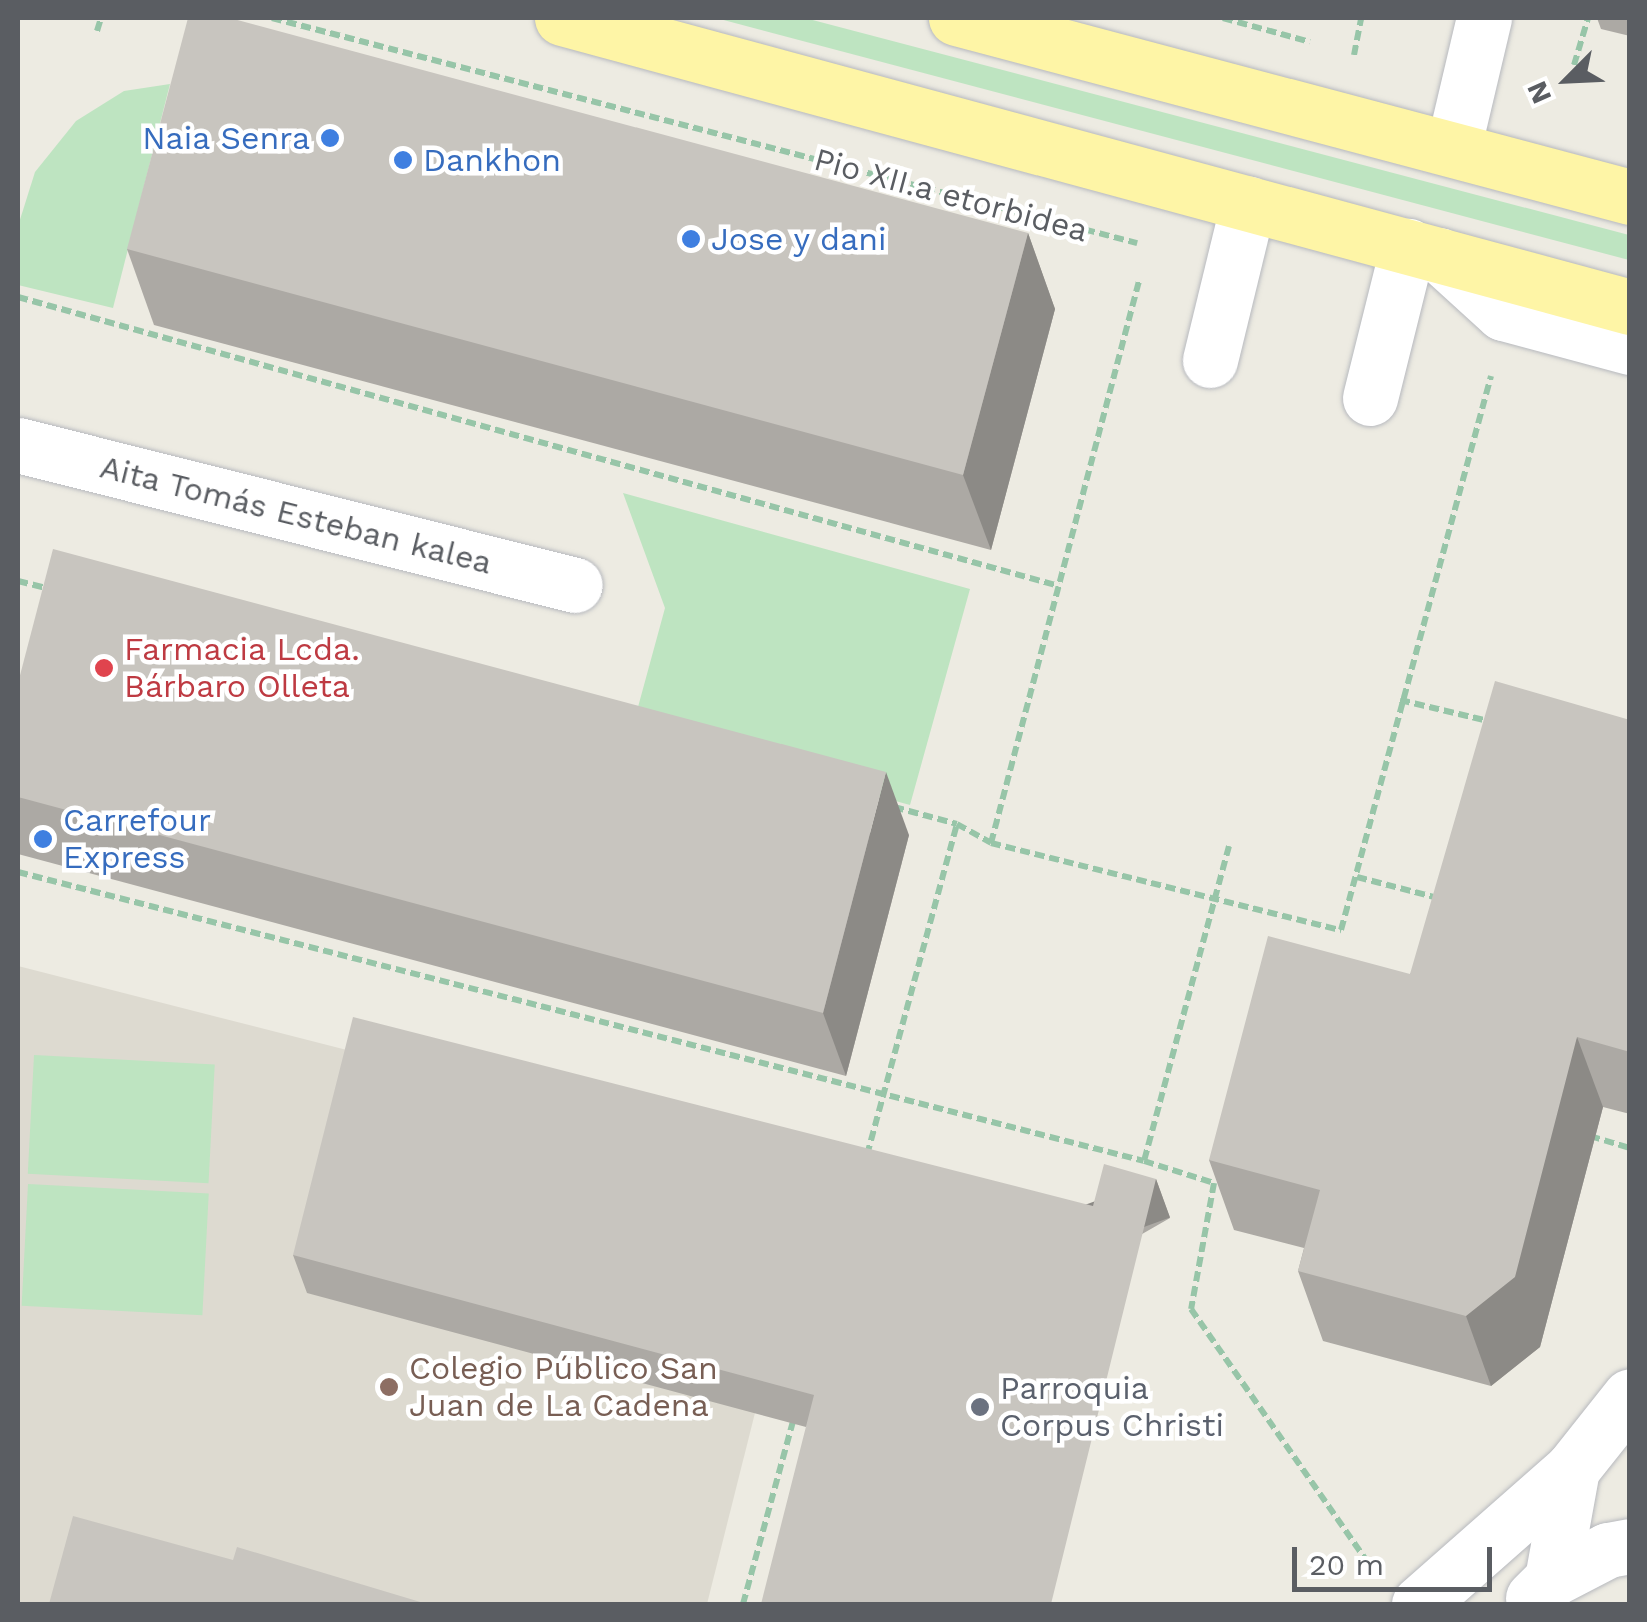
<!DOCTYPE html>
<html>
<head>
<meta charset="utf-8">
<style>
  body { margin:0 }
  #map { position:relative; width:1647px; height:1622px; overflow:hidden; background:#edebe2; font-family:"Work Sans",sans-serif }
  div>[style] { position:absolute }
  .education>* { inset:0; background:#dddad0 }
  .green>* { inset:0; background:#bee4c1; transform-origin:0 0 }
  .path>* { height:6px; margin-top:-3px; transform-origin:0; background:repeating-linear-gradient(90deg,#97c5a8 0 10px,transparent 0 15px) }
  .roads { filter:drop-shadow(0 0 2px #b7b9be) drop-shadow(0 0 2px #b7b9be) }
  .minor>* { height:55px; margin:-27.5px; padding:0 27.5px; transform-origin:27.5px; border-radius:27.5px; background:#fff }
  .major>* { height:55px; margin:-27.5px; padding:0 27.5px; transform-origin:27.5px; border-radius:27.5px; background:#fef5a6 }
  .wall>* { inset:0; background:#aca9a4 }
  .shaded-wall>* { inset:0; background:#8c8a86; transform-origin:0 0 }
  .building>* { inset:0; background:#c8c5bf }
  .dots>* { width:28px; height:28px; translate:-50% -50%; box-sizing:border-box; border:5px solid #fff; border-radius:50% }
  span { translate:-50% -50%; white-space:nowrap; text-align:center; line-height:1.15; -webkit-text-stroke:9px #fff; paint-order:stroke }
  .shop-label { font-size:32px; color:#366cbe }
  .right { translate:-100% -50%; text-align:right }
  .left { translate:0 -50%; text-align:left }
  .street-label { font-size:32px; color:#5a5d62 }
  .health-label { font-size:32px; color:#be3a42 }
  .education-label { font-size:32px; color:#785e54 }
  .worship-label { font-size:32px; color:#5b616d }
  .frame { position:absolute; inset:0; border:20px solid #5a5d62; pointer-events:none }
  .north { position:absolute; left:1517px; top:30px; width:100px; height:100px; -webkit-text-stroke:8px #fff; paint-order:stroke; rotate:246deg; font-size:28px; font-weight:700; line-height:40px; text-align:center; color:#5a5d62 }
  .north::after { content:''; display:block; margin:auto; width:35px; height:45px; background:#5a5d62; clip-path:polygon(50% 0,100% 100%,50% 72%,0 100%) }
  .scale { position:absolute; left:1292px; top:1547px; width:200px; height:45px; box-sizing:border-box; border:5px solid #5a5d62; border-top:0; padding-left:12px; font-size:30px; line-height:35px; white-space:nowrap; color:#5a5d62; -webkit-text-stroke:8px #fff; paint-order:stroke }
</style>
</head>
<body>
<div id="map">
  <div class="education">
    <div style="clip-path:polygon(18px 966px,816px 1170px,707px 1604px,18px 1604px)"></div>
  </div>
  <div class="green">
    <div style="clip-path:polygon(716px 18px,805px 18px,1629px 235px,1629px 260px)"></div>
    <div style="clip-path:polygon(170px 84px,113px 308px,18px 285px,18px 226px,35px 172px,76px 121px,124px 91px)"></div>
    <div style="clip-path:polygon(623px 493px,970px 589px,910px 805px,632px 729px,665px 608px)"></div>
    <div style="left:34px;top:1055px;width:181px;height:119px;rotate:3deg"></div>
    <div style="left:28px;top:1184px;width:181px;height:122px;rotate:3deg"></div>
  </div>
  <div class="path">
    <div style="left:272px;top:18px;width:894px;rotate:14.58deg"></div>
    <div style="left:1223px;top:18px;width:90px;rotate:15.4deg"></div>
    <div style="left:97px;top:31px;width:14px;rotate:-73deg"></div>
    <div style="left:1354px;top:55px;width:38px;rotate:-79deg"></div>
    <div style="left:1574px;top:65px;width:49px;rotate:-73.4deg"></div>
    <div style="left:18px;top:297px;width:1080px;rotate:15.52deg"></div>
    <div style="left:18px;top:581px;width:33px;rotate:14deg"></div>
    <div style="left:1400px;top:700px;width:95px;rotate:13.4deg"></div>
    <div style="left:894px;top:807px;width:65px;rotate:15.1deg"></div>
    <div style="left:957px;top:824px;width:39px;rotate:29deg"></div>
    <div style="left:991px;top:843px;width:361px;rotate:14deg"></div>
    <div style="left:1341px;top:930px;width:574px;rotate:-74.85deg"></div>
    <div style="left:991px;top:843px;width:581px;rotate:-75.25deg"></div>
    <div style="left:1229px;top:846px;width:326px;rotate:105.1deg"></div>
    <div style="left:1144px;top:1161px;width:73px;rotate:17.4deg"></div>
    <div style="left:1214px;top:1183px;width:128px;rotate:100.3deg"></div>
    <div style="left:1191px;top:1309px;width:316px;rotate:55.1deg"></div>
    <div style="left:18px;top:872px;width:1162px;rotate:14.39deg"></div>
    <div style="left:1357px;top:877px;width:84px;rotate:14.5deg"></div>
    <div style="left:1590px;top:1136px;width:42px;rotate:16.7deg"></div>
    <div style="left:867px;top:1155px;width:343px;rotate:-74.8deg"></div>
    <div style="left:743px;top:1604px;width:193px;rotate:-74.7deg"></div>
  </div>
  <div class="roads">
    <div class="minor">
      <div style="left:1453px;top:149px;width:135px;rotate:-76.7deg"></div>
      <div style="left:1439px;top:255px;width:86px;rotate:42.2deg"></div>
      <div style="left:1503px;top:313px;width:131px;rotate:15deg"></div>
      <div style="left:1210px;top:360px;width:161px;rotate:-76.3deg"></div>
      <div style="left:1370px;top:398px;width:157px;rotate:-76deg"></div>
      <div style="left:18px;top:445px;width:574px;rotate:14.11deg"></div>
      <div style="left:1552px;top:1579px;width:112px;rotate:-79.7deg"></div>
      <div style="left:1572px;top:1469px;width:93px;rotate:-51.5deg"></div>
      <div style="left:1533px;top:1598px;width:27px;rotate:-45deg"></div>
      <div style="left:1552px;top:1579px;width:63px;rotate:-27.4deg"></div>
      <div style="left:1608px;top:1550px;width:22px;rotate:-10deg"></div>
      <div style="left:1419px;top:1604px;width:204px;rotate:-41.4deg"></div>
    </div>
    <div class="major">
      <div style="left:562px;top:18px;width:1106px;rotate:15.14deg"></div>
      <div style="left:956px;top:18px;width:697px;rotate:14.87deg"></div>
    </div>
  </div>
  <div class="wall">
    <div style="clip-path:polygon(1597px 18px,1630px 18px,1630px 36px,1601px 29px)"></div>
    <div style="clip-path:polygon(1028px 233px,1055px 309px,991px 550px,154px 325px,127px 249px)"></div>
    <div style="clip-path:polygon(1630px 720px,1630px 1114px,1603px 1107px,1540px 1347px,1491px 1386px,1323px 1341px,1298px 1271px,1304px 1248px,1234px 1230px,1209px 1160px,1410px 974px)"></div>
    <div style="clip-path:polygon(18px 797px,909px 835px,846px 1076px,18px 854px)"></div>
    <div style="clip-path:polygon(1156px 1179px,1170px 1218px,806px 1427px,307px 1293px,293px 1255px,1093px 1206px)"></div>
  </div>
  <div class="shaded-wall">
    <div style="clip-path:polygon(1028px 233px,1055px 309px,991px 550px,963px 475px)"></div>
    <div style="clip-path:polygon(886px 772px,909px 835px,846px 1076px,823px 1013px)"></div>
    <div style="clip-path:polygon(1577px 1037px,1603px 1107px,1540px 1347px,1491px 1386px,1466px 1316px)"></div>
    <div style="left:1156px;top:1179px;width:41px;height:438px;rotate:70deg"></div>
  </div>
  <div class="building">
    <div style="clip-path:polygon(188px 18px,230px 18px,1028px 233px,963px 475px,127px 249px)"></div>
    <div style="clip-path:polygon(53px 549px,886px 772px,823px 1013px,18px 797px,18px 683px)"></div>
    <div style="clip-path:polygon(1495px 681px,1630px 720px,1630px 1052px,1577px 1037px,1515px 1277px,1466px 1316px,1298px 1271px,1320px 1190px,1209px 1160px,1268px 936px,1410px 974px)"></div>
    <div style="clip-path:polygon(353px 1017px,1093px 1206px,1104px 1164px,1156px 1179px,1051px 1604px,761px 1604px,814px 1395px,293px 1255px)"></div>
    <div style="clip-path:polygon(73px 1516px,233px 1560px,237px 1547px,427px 1604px,49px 1604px)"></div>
  </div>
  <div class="dots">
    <div style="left:330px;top:138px;background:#3f7fe0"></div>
    <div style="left:403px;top:160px;background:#3f7fe0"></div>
    <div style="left:691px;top:239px;background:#3f7fe0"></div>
    <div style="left:104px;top:668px;background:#e0444e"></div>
    <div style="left:43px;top:839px;background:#3f7fe0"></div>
    <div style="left:389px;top:1387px;background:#8d6e63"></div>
    <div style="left:980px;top:1407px;background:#6b7280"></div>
  </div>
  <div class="shop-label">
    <span class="right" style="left:310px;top:138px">Naia Senra</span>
    <span class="left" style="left:423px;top:160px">Dankhon</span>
    <span class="left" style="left:711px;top:239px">Jose y dani</span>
    <span class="left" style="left:63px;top:839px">Carrefour<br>Express</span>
  </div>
  <div class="street-label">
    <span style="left:951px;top:195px;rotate:15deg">Pio XII.a etorbidea</span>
    <span style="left:296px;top:515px;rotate:14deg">Aita Tomás Esteban kalea</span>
  </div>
  <div class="health-label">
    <span class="left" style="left:124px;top:668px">Farmacia Lcda.<br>Bárbaro Olleta</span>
  </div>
  <div class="education-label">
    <span class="left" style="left:409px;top:1387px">Colegio Público San<br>Juan de La Cadena</span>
  </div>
  <div class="worship-label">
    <span class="left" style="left:1000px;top:1407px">Parroquia<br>Corpus Christi</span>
  </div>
  <div class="frame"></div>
  <div class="north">N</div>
  <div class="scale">20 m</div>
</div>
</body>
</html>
